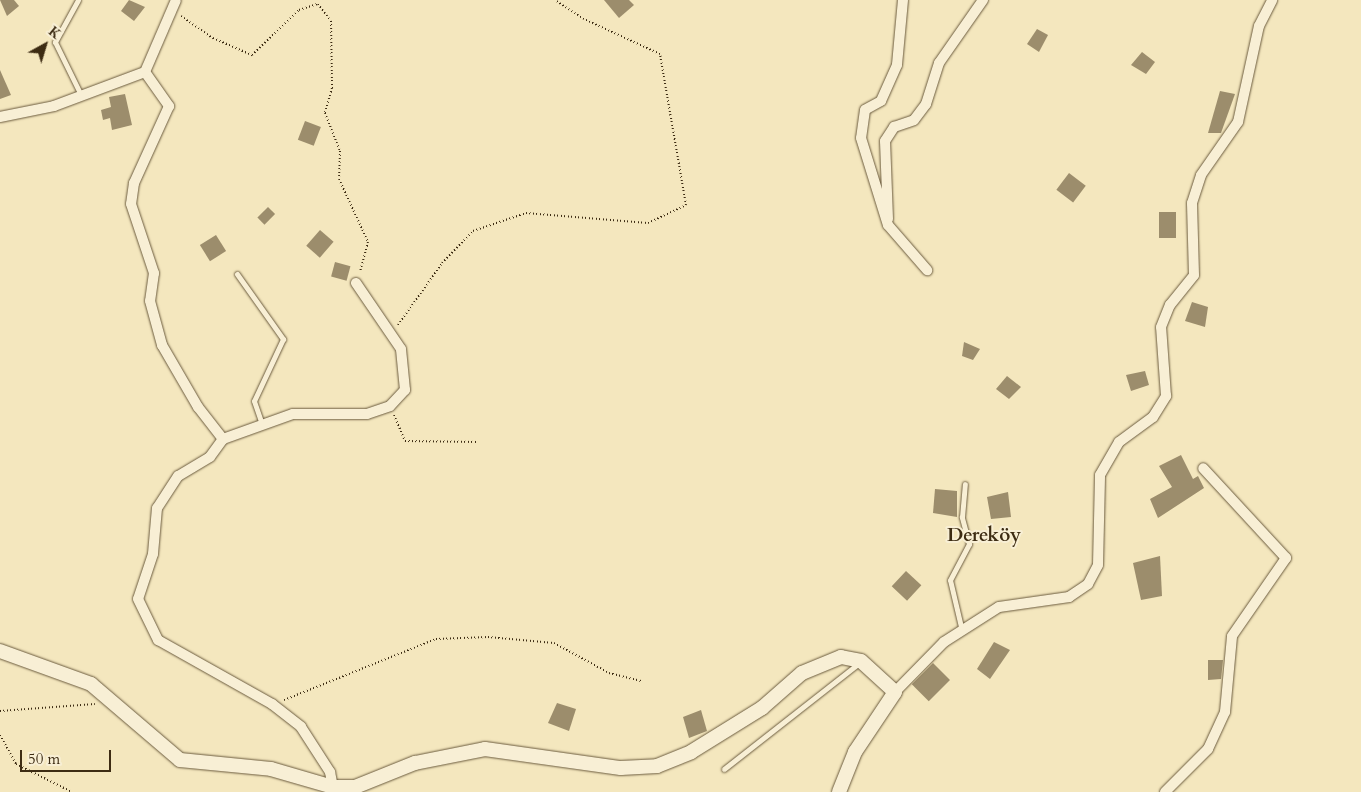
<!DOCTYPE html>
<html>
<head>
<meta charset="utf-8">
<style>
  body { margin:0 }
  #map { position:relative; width:1361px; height:792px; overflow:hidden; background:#f4e7be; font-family:Cardo,serif }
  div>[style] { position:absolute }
  .building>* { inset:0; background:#9c8d6c; transform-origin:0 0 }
  .path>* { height:2px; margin-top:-1px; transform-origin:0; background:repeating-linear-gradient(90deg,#3d2c13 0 1px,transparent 0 3.5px) }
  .roads { filter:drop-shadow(0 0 1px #6b5b3e) drop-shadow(0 0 1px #6b5b3e) }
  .lane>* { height:5px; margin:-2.5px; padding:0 2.5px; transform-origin:2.5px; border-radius:2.5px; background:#f8efd5 }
  .street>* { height:10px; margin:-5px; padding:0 5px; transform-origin:5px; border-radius:5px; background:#f8efd5 }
  .secondary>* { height:14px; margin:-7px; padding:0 7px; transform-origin:7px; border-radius:7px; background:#f8efd5 }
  span { translate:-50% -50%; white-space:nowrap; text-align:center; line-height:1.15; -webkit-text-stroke:4px #f8efd5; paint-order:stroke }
  .quarter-label { font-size:19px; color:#3d2c13; font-weight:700 }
  .north { position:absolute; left:20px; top:20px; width:50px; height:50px; -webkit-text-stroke:4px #f8efd5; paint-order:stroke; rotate:39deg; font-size:14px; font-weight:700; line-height:20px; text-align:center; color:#3d2c13 }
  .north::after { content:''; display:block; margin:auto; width:18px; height:22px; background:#3d2c13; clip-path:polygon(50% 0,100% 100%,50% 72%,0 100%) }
  .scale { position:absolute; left:20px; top:750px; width:91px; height:22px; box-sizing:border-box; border:2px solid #3d2c13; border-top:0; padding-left:6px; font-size:15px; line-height:18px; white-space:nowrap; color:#3d2c13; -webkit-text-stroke:4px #f8efd5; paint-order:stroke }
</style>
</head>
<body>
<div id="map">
  <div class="building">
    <div style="clip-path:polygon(0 0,14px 0,19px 6px,7px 16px)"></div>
    <div style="clip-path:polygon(129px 0,145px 7px,134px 21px,121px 11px)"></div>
    <div style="clip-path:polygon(604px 0,629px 0,634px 5px,619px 18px)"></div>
    <div style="clip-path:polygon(1037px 29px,1048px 35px,1039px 52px,1027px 44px)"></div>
    <div style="clip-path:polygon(1142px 52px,1155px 62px,1146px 74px,1131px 65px)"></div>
    <div style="clip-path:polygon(0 70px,11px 95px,0 99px)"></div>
    <div style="clip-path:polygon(1220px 91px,1235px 94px,1221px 133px,1208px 133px)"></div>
    <div style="clip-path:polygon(125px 94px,132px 125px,112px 130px,110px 118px,103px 120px,101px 110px,111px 107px,109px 97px)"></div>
    <div style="left:305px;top:121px;width:17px;height:20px;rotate:21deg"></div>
    <div style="left:1069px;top:173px;width:21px;height:21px;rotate:37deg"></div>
    <div style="left:268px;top:207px;width:10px;height:15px;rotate:45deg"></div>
    <div style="left:1159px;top:212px;width:17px;height:26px"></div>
    <div style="left:320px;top:230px;width:18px;height:21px;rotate:41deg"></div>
    <div style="left:216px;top:235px;width:19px;height:19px;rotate:58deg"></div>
    <div style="left:335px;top:262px;width:16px;height:15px;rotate:15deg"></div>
    <div style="clip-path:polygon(1192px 302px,1208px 307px,1205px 327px,1185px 321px)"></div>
    <div style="clip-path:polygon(964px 342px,980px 349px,973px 360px,962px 356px)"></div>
    <div style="clip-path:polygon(1145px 371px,1149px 385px,1131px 391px,1126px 375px)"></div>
    <div style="clip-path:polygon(1007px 376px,1021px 387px,1009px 399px,996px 389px)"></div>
    <div style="clip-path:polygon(1181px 455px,1193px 479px,1198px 476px,1204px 488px,1158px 518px,1150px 499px,1172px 487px,1159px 466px)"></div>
    <div style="clip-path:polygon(935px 489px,957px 491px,957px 517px,933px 513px)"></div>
    <div style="clip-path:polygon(1008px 492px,1011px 517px,991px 519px,987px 497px)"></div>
    <div style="clip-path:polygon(1160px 556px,1162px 596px,1141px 600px,1133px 563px)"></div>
    <div style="left:906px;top:571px;width:21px;height:21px;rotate:43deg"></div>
    <div style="clip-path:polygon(994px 642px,1010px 650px,990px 679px,977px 669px)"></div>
    <div style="clip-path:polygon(1208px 660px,1223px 660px,1221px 679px,1208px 680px)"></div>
    <div style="left:933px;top:663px;width:24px;height:30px;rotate:45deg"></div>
    <div style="clip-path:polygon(557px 703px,576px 709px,569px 731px,548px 723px)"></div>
    <div style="clip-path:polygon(701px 710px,707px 731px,689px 738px,683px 717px)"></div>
  </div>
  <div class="path">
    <div style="left:181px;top:16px;width:39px;rotate:35deg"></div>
    <div style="left:213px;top:38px;width:43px;rotate:23.6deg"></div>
    <div style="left:252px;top:55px;width:65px;rotate:-43.8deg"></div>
    <div style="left:299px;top:10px;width:20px;rotate:-18deg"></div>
    <div style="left:318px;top:4px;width:21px;rotate:53deg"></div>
    <div style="left:331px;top:21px;width:67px;rotate:89.1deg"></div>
    <div style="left:332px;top:88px;width:26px;rotate:106deg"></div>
    <div style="left:325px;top:113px;width:41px;rotate:68.5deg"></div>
    <div style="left:340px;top:151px;width:28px;rotate:92deg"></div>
    <div style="left:339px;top:179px;width:69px;rotate:65.3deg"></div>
    <div style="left:368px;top:242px;width:31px;rotate:105deg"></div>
    <div style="left:398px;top:325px;width:76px;rotate:-54.6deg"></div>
    <div style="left:442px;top:263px;width:45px;rotate:-45.9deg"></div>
    <div style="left:473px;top:231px;width:56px;rotate:-18.8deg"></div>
    <div style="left:526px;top:213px;width:122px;rotate:4.7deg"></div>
    <div style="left:648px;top:223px;width:42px;rotate:-25.3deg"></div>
    <div style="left:686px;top:205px;width:153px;rotate:-99.8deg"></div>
    <div style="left:660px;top:54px;width:84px;rotate:-155.3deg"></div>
    <div style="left:584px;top:19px;width:35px;rotate:-147deg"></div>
    <div style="left:394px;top:415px;width:28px;rotate:67deg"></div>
    <div style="left:405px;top:441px;width:73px;rotate:0.8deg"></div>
    <div style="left:284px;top:700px;width:164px;rotate:-21.9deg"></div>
    <div style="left:436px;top:639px;width:52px;rotate:-2.2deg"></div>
    <div style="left:488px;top:637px;width:66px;rotate:5.2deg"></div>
    <div style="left:554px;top:643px;width:63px;rotate:28.6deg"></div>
    <div style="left:609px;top:673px;width:33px;rotate:14deg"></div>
    <div style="left:0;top:711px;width:95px;rotate:-4.2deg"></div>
    <div style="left:0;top:735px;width:33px;rotate:61deg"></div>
    <div style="left:16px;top:764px;width:63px;rotate:26.6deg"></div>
  </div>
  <div class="roads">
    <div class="lane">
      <div style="left:78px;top:0;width:48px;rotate:118.7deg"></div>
      <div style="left:55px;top:42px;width:59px;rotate:63.9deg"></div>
      <div style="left:237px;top:274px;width:80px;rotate:54.7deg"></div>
      <div style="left:283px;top:339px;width:68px;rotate:115.1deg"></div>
      <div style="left:254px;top:401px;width:24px;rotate:71deg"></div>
      <div style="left:962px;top:631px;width:52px;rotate:-103.2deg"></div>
      <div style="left:950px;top:580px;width:41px;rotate:-62.2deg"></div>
      <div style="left:969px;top:544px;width:28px;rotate:-105deg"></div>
      <div style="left:962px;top:517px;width:33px;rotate:-85deg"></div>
      <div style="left:724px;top:769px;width:172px;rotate:-38.1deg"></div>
    </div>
    <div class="street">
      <div style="left:903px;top:0;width:65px;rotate:95.3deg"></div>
      <div style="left:897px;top:65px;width:39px;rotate:114deg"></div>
      <div style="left:881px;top:101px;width:18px;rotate:151deg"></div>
      <div style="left:865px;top:110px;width:28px;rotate:98deg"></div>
      <div style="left:861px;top:138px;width:91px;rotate:72.8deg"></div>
      <div style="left:888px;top:225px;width:60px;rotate:49.1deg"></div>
      <div style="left:145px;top:72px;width:42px;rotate:54.8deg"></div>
      <div style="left:169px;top:106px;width:85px;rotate:114.4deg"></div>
      <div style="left:134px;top:183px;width:21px;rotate:98deg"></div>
      <div style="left:131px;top:204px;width:73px;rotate:71.6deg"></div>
      <div style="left:154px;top:273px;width:28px;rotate:98deg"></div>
      <div style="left:150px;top:301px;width:46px;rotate:74.7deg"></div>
      <div style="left:162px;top:345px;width:72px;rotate:59.9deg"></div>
      <div style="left:198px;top:407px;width:41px;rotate:52deg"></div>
      <div style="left:223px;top:439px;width:22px;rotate:126deg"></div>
      <div style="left:210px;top:457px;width:37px;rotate:149deg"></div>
      <div style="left:178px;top:476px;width:38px;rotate:123deg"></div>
      <div style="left:157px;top:508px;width:46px;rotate:95deg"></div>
      <div style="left:153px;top:554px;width:47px;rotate:108.4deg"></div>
      <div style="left:138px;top:599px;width:46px;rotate:64deg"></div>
      <div style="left:158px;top:640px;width:131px;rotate:29.3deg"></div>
      <div style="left:272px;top:704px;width:37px;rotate:38deg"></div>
      <div style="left:301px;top:727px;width:54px;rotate:57.2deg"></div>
      <div style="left:330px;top:772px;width:15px;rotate:79deg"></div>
      <div style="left:0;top:117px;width:55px;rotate:-11.5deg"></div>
      <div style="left:54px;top:106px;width:97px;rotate:-20.5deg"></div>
      <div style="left:145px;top:72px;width:78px;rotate:-66.7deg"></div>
      <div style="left:888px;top:219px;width:78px;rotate:-92.2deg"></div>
      <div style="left:885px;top:141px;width:17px;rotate:-57deg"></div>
      <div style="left:894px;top:127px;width:21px;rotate:-19deg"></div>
      <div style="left:914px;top:120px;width:20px;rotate:-53deg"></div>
      <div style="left:926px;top:104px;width:43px;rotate:-72.4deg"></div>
      <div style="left:939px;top:63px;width:77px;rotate:-55.1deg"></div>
      <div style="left:223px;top:439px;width:74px;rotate:-19.7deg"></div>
      <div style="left:293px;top:414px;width:74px"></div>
      <div style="left:367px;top:414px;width:24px;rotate:-19deg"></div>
      <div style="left:390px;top:406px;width:22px;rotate:-47deg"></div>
      <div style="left:405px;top:390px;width:41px;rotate:-95.6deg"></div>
      <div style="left:401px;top:349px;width:80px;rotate:-124.3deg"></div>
      <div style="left:895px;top:692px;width:70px;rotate:-45.6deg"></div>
      <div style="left:944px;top:642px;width:65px;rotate:-32.5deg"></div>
      <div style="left:999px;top:607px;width:71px;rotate:-8.1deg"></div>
      <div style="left:1069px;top:597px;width:23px;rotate:-34deg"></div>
      <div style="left:1088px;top:584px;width:21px;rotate:-62deg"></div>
      <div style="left:1098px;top:565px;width:90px;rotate:-88.7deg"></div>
      <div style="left:1100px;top:475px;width:38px;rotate:-60deg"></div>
      <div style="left:1119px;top:442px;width:42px;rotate:-36.3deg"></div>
      <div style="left:1153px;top:417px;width:25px;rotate:-58deg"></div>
      <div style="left:1166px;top:396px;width:69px;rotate:-94.1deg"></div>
      <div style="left:1161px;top:327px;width:24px;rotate:-68deg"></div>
      <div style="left:1170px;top:305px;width:38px;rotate:-51deg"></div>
      <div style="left:1194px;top:275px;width:72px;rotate:-91.6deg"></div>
      <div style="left:1192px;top:203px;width:29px;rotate:-72deg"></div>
      <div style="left:1201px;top:175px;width:65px;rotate:-55.1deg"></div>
      <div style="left:1238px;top:122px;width:98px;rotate:-77.7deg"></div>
      <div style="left:1259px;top:26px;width:29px;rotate:-63deg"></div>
      <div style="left:1165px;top:792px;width:61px;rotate:-45deg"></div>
      <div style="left:1208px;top:749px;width:41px;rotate:-65.3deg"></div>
      <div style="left:1225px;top:712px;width:76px;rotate:-84.7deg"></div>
      <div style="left:1232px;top:636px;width:95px;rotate:-55.3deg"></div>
      <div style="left:1286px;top:558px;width:122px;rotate:-132.7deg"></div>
    </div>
    <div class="secondary">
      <div style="left:0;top:651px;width:97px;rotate:19.9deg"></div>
      <div style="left:91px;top:684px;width:117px;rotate:40.5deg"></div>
      <div style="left:180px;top:760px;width:91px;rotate:5.6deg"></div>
      <div style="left:271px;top:769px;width:65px;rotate:16.2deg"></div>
      <div style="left:333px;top:787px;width:22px"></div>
      <div style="left:355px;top:787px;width:65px;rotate:-21.8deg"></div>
      <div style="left:415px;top:763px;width:71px;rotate:-11.3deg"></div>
      <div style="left:485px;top:749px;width:137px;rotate:8deg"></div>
      <div style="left:621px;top:768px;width:36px;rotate:-3deg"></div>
      <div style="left:657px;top:766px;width:37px;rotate:-22deg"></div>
      <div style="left:691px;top:752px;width:84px;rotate:-31.8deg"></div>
      <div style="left:762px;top:708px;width:53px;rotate:-41.2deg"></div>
      <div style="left:802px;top:673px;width:42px;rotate:-22.3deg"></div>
      <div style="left:841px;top:657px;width:20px;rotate:11deg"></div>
      <div style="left:861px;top:661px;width:46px;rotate:42.4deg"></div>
      <div style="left:895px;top:692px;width:72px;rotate:123.7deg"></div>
      <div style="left:855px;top:752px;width:43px;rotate:111.8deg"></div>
    </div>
  </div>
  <div class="quarter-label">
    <span style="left:984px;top:536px">Dereköy</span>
  </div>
  <div class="north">K</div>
  <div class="scale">50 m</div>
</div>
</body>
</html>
